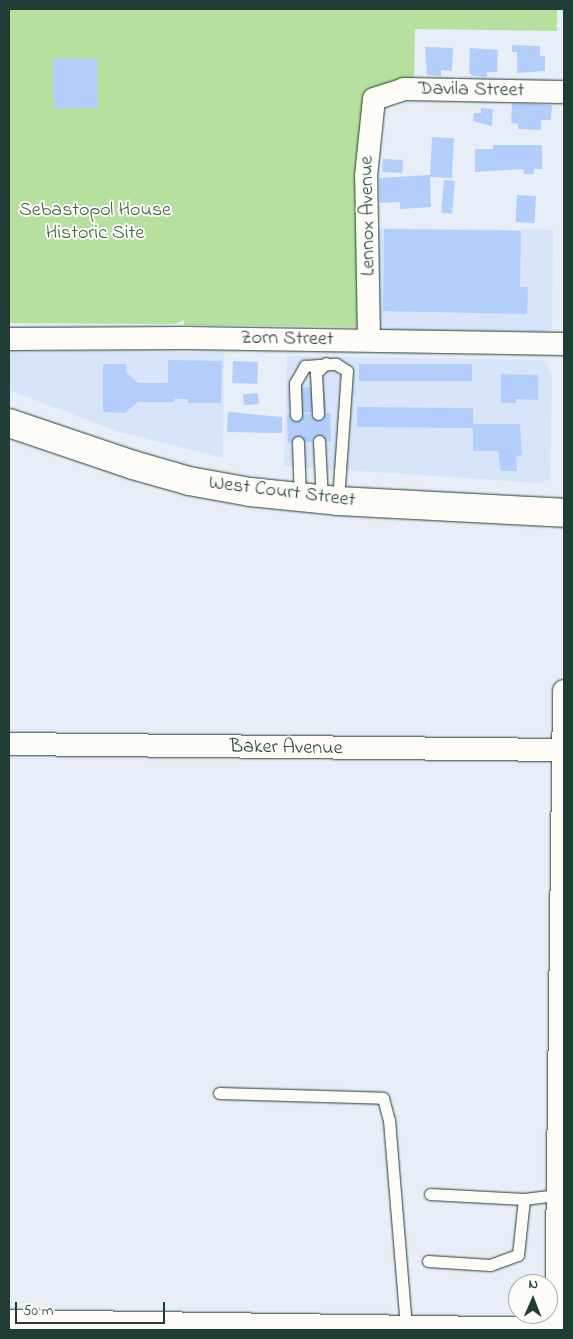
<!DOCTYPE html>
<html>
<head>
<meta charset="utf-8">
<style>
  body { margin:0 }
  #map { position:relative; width:573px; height:1339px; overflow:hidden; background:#e7eef8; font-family:"Indie Flower",sans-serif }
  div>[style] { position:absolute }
  .built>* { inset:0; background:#d7e4f9 }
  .green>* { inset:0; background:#b5e09e }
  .building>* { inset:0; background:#b3cefb; transform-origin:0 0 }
  .roads { filter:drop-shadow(0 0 1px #1f3d34) drop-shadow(0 0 1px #1f3d34) }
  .lane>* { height:11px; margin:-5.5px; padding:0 5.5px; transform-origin:5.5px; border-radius:5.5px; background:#fdfcf7 }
  .street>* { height:22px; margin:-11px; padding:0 11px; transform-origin:11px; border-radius:11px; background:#fdfcf7 }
  .primary>* { height:28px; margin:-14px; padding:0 14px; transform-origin:14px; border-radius:14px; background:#fdfcf7 }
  span { translate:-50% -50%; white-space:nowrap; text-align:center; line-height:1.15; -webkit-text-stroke:4px #fdfcf7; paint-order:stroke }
  .street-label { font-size:20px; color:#1f3d34 }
  .park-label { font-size:20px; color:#3d5e49 }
  .frame { position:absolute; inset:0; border:10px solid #1f3d34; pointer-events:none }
  .north { position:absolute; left:508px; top:1274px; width:50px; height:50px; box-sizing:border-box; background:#fdfcf7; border:1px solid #a4b0a9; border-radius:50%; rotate:1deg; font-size:14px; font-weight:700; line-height:20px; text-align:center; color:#1f3d34 }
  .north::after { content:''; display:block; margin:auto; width:18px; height:22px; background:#1f3d34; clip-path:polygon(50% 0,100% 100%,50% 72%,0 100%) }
  .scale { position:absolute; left:15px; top:1302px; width:150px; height:22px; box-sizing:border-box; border:2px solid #1f3d34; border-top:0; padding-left:6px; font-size:15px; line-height:18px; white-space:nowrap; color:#1f3d34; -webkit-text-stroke:4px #fdfcf7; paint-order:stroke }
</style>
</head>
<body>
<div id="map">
  <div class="built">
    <div style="clip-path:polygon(378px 228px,553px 230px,552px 328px,543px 332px,377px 331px,374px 322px)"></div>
    <div style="clip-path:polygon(9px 351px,224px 352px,223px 458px,119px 432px,9px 390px)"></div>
    <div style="clip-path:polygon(287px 356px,541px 360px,547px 364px,552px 378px,550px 479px,540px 483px,284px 466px)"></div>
  </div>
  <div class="green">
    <div style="clip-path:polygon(9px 9px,557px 9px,557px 31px,415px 29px,414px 84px,376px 89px,363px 327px,184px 325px,184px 320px,175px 324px,9px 323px)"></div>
  </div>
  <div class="building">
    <div style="clip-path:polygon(512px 45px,540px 46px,540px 56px,545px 56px,545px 71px,517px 73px,517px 52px,512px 52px)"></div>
    <div style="clip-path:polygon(425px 47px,453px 48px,452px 71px,441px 70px,441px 76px,427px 75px)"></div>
    <div style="clip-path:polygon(470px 48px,498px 50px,497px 72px,487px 72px,487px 77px,472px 76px,469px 71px)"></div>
    <div style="left:97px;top:58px;width:50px;height:44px;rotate:89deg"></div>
    <div style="clip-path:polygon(512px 103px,552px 105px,551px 120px,541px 120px,541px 130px,518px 129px,518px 124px,511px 123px)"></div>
    <div style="clip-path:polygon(481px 108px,493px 109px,492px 126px,473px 121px,474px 113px,481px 113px)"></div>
    <div style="left:432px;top:137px;width:22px;height:40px;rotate:3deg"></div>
    <div style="clip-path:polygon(493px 145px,542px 145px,542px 169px,534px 169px,534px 174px,524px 174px,523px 169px,475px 172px,475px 149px,493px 149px)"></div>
    <div style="left:383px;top:159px;width:20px;height:13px;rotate:3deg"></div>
    <div style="clip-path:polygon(430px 175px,431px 207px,400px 209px,400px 202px,380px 203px,379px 178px)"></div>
    <div style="left:444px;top:180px;width:11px;height:33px;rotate:5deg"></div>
    <div style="left:517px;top:195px;width:19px;height:27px;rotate:3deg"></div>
    <div style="clip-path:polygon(384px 229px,521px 231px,520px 287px,528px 287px,527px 314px,383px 311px)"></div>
    <div style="clip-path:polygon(168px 360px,222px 361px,221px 403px,188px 403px,188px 399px,174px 399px,174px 402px,138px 402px,125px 413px,103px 412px,103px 364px,126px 364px,126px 372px,138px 383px,168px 383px)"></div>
    <div style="left:233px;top:361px;width:25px;height:22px;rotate:2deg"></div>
    <div style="left:359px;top:364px;width:113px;height:17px"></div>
    <div style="clip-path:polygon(501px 374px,538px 375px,538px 400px,516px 399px,516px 403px,501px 403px)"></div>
    <div style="left:324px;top:386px;width:25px;height:34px;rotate:85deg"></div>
    <div style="left:258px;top:393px;width:11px;height:15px;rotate:85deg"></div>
    <div style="clip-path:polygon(357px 407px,473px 408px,473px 424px,520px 424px,522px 455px,516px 456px,517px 471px,501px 471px,498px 451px,473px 451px,473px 428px,357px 427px)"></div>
    <div style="clip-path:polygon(228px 412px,282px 417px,282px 433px,227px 432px)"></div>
    <div style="left:330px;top:413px;width:28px;height:43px;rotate:88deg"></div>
  </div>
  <div class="roads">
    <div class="lane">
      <div style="left:318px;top:414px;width:41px;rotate:-92.8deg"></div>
      <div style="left:316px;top:373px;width:14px;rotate:-45deg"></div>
      <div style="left:296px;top:415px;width:32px;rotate:-92deg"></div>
      <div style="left:295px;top:383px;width:20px;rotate:-60deg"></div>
      <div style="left:305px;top:366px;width:31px;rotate:-4deg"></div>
      <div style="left:336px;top:364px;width:13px;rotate:32deg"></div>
      <div style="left:347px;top:371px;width:130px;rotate:94deg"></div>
      <div style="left:319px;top:441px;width:59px;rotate:87.1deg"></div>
      <div style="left:298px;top:442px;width:56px;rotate:88deg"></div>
      <div style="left:219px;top:1093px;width:164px;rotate:1.7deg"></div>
      <div style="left:383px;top:1098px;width:23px;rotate:75deg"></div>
      <div style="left:389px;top:1120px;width:208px;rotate:85.3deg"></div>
      <div style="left:430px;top:1194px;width:94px;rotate:3deg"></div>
      <div style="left:428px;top:1261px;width:62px;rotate:3.7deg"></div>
      <div style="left:490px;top:1265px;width:30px;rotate:-20deg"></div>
      <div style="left:518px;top:1255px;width:56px;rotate:-83.9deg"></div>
      <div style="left:524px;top:1199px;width:34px;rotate:-7deg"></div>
    </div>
    <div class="street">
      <div style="left:9px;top:339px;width:177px;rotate:-0.3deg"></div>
      <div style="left:186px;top:338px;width:378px;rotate:0.9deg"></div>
      <div style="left:369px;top:340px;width:164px;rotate:-91deg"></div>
      <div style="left:366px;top:176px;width:77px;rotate:-84.1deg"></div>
      <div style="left:374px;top:99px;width:32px;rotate:-18deg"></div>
      <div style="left:404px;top:89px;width:160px;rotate:1.1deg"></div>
      <div style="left:9px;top:744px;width:554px;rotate:0.62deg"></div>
      <div style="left:9px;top:1321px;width:555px;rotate:0.83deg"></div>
      <div style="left:556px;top:1330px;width:639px;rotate:-89.28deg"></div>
    </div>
    <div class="primary">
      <div style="left:9px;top:423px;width:131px;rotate:18.7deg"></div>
      <div style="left:133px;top:465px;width:58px;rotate:15.9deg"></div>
      <div style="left:189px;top:481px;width:62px;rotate:10.2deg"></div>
      <div style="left:250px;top:492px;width:88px;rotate:5.8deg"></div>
      <div style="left:338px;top:501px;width:226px;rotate:3deg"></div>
    </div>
  </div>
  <div class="street-label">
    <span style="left:471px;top:90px;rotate:1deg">Davila Street</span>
    <span style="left:368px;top:216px;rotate:-91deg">Lennox Avenue</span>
    <span style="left:287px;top:339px;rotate:1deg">Zorn Street</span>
    <span style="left:282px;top:492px;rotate:7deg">West Court Street</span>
    <span style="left:286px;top:748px;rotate:1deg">Baker Avenue</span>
  </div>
  <div class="park-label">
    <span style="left:95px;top:222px">Sebastopol House<br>Historic Site</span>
  </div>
  <div class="frame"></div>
  <div class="north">N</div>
  <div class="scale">50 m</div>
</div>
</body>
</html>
